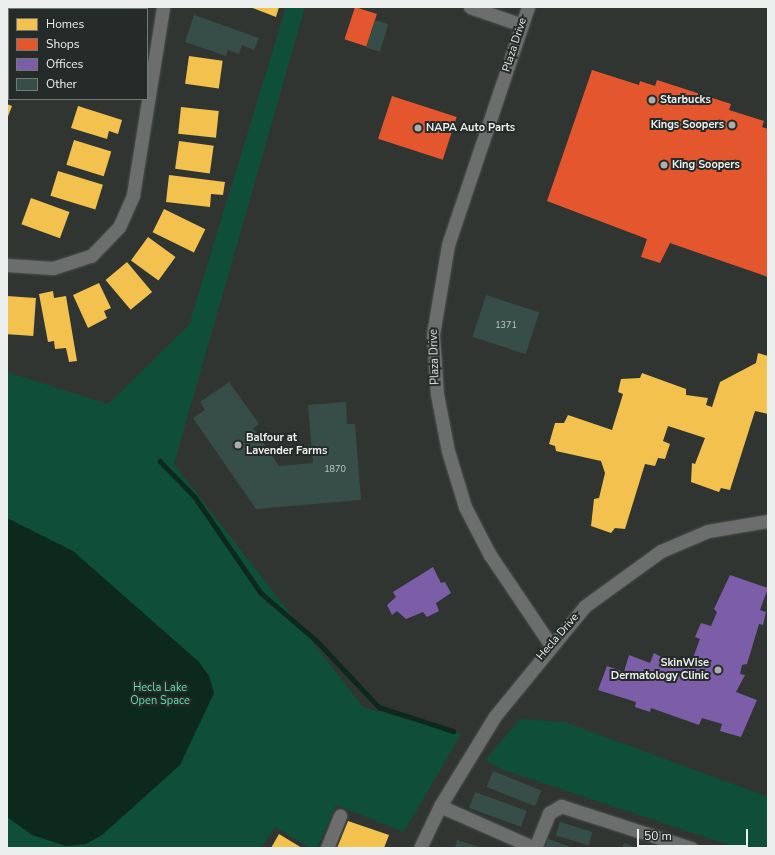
<!DOCTYPE html>
<html>
<head>
<meta charset="utf-8">
<style>
  body { margin:0 }
  #map { position:relative; width:775px; height:855px; overflow:hidden; background:#303532; font-family:"Nunito Sans",sans-serif }
  div>[style] { position:absolute }
  .green>* { inset:0; background:#0f4e39 }
  .water>* { inset:0; background:#0d281d }
  .homes>* { inset:0; background:#f2c14e; transform-origin:0 0 }
  .shops>* { inset:0; background:#e4572e; transform-origin:0 0 }
  .offices>* { inset:0; background:#7b5ea7 }
  .stream>* { height:4.5px; margin:-2.25px; padding:0 2.25px; transform-origin:2.25px; border-radius:2.25px; background:#0d281d }
  .building>* { inset:0; background:#364e47; transform-origin:0 0 }
  .roads { filter:drop-shadow(0 0 1px #4f5351) drop-shadow(0 0 1px #4f5351) }
  .minor>* { height:13px; margin:-6.5px; padding:0 6.5px; transform-origin:6.5px; border-radius:6.5px; background:#6b6e6d }
  .dots>* { width:11px; height:11px; translate:-50% -50%; box-sizing:border-box; border:2px solid #252b28; border-radius:50% }
  span { translate:-50% -50%; white-space:nowrap; text-align:center; line-height:1.15; -webkit-text-stroke:4px #252b28; paint-order:stroke }
  .number-label { font-size:9px; color:#bec7c4 }
  .number-label span { -webkit-text-stroke-width:0 }
  .street-label { font-size:11px; color:#ebefed }
  .poi-label { font-size:11px; color:#ebefed; font-weight:700 }
  .left { translate:0 -50%; text-align:left }
  .right { translate:-100% -50%; text-align:right }
  .park-label { font-size:11px; color:#5ee0ad }
  .frame { position:absolute; inset:0; border:8px solid #ebefed; pointer-events:none }
  .legend { position:absolute; left:8px; top:8px; width:140px; height:92px; box-sizing:border-box; background:#252b28; border:1px solid #747977; margin:0; padding:5px 7px; list-style:none; font-size:12px; color:#ebefed }
  .legend li { display:flex; align-items:center; gap:8px; height:20px }
  .legend b { width:20px; border:1px solid #747977 }
  .scale { position:absolute; left:637px; top:829px; width:111px; height:18px; box-sizing:border-box; border:2px solid #ebefed; border-top:0; padding-left:5px; font-size:12px; line-height:14px; white-space:nowrap; color:#ebefed; -webkit-text-stroke:3px #252b28; paint-order:stroke }
</style>
</head>
<body>
<div id="map">
  <div class="green">
    <div style="clip-path:polygon(286px 7px,305px 7px,174px 464px,363px 707px,461px 734px,404px 832px,336px 805px,317px 848px,310px 848px,275px 827px,261px 848px,7px 848px,7px 372px,108px 404px,189px 325px)"></div>
    <div style="clip-path:polygon(520px 719px,565px 722px,768px 797px,768px 848px,738px 848px,504px 770px,485px 760px)"></div>
  </div>
  <div class="water">
    <div style="clip-path:polygon(7px 518px,73px 551px,199px 662px,209px 676px,214px 693px,180px 765px,102px 835px,86px 844px,66px 846px,32px 835px,7px 817px)"></div>
  </div>
  <div class="homes">
    <div style="clip-path:polygon(10px 7px,39px 7px,9px 9px)"></div>
    <div style="clip-path:polygon(45px 7px,62px 7px,45px 9px)"></div>
    <div style="clip-path:polygon(84px 7px,100px 7px,83px 9px)"></div>
    <div style="clip-path:polygon(250px 7px,279px 7px,276px 17px)"></div>
    <div style="clip-path:polygon(9px 10px,9px 32px,7px 31px)"></div>
    <div style="left:189px;top:56px;width:34px;height:28px;rotate:8deg"></div>
    <div style="clip-path:polygon(7px 104px,12px 106px,7px 119px)"></div>
    <div style="clip-path:polygon(78px 106px,122px 120px,118px 134px,109px 131px,107px 139px,71px 128px)"></div>
    <div style="left:181px;top:107px;width:38px;height:27px;rotate:6deg"></div>
    <div style="left:74px;top:140px;width:39px;height:26px;rotate:17deg"></div>
    <div style="left:179px;top:141px;width:35px;height:28px;rotate:8deg"></div>
    <div style="left:58px;top:171px;width:47px;height:26px;rotate:17deg"></div>
    <div style="clip-path:polygon(169px 175px,225px 182px,223px 195px,211px 194px,210px 207px,166px 202px)"></div>
    <div style="left:31px;top:198px;width:41px;height:28px;rotate:20deg"></div>
    <div style="left:164px;top:209px;width:46px;height:26px;rotate:26deg"></div>
    <div style="left:148px;top:237px;width:34px;height:29px;rotate:36deg"></div>
    <div style="left:127px;top:262px;width:39px;height:28px;rotate:50deg"></div>
    <div style="clip-path:polygon(99px 283px,111px 308px,104px 311px,107px 318px,88px 328px,73px 295px)"></div>
    <div style="clip-path:polygon(53px 291px,54px 298px,66px 296px,77px 361px,69px 362px,66px 348px,55px 349px,54px 341px,48px 342px,39px 294px)"></div>
    <div style="left:7px;top:296px;width:29px;height:38px;rotate:4deg"></div>
    <div style="clip-path:polygon(758px 353px,768px 356px,768px 414px,755px 411px,730px 490px,721px 488px,719px 492px,691px 482px,692px 463px,695px 464px,705px 438px,668px 426px,663px 441px,670px 444px,665px 459px,658px 458px,655px 466px,645px 464px,625px 529px,615px 528px,611px 533px,591px 526px,594px 499px,599px 498px,605px 473px,601px 461px,556px 451px,555px 446px,549px 444px,555px 423px,564px 423px,568px 415px,612px 430px,623px 394px,618px 392px,621px 379px,640px 378px,642px 373px,686px 389px,686px 395px,708px 398px,706px 405px,712px 407px,720px 382px,756px 363px)"></div>
    <div style="clip-path:polygon(348px 821px,389px 835px,384px 848px,337px 848px)"></div>
    <div style="clip-path:polygon(279px 834px,302px 848px,271px 848px)"></div>
  </div>
  <div class="shops">
    <div style="left:355px;top:7px;width:23px;height:34px;rotate:18deg"></div>
    <div style="clip-path:polygon(592px 70px,639px 85px,640px 81px,655px 86px,657px 80px,731px 104px,729px 110px,764px 121px,762px 127px,768px 129px,768px 277px,670px 243px,660px 263px,641px 257px,647px 239px,547px 201px)"></div>
    <div style="left:392px;top:96px;width:68px;height:45px;rotate:18deg"></div>
  </div>
  <div class="offices">
    <div style="clip-path:polygon(433px 567px,441px 583px,445px 582px,451px 593px,436px 603px,439px 611px,427px 617px,423px 612px,406px 619px,397px 611px,392px 615px,387px 605px,396px 597px,393px 592px)"></div>
    <div style="clip-path:polygon(730px 575px,768px 588px,760px 610px,766px 612px,763px 625px,759px 624px,747px 664px,742px 665px,740px 674px,745px 675px,736px 692px,757px 700px,741px 737px,720px 731px,722px 724px,702px 718px,699px 725px,651px 708px,650px 712px,635px 707px,636px 702px,598px 690px,607px 666px,624px 672px,629px 655px,650px 663px,654px 653px,680px 668px,690px 666px,700px 639px,695px 637px,701px 623px,711px 626px,717px 612px,714px 609px)"></div>
  </div>
  <div class="stream">
    <div style="left:160px;top:461px;width:50px;rotate:45.8deg"></div>
    <div style="left:195px;top:497px;width:116px;rotate:55.5deg"></div>
    <div style="left:261px;top:593px;width:74px;rotate:40.6deg"></div>
    <div style="left:317px;top:641px;width:91px;rotate:46.8deg"></div>
    <div style="left:379px;top:707px;width:78px;rotate:18deg"></div>
  </div>
  <div class="building">
    <div style="clip-path:polygon(194px 15px,259px 38px,254px 50px,242px 45px,239px 54px,228px 50px,226px 56px,185px 42px)"></div>
    <div style="left:375px;top:20px;width:14px;height:29px;rotate:17deg"></div>
    <div style="left:486px;top:295px;width:56px;height:44px;rotate:18deg"></div>
    <div style="clip-path:polygon(229px 382px,259px 424px,253px 428px,279px 466px,313px 463px,308px 405px,346px 402px,347px 424px,355px 424px,361px 500px,256px 509px,193px 418px,205px 410px,200px 402px)"></div>
    <div style="left:493px;top:771px;width:52px;height:17px;rotate:22deg"></div>
    <div style="left:475px;top:792px;width:55px;height:17px;rotate:20deg"></div>
    <div style="left:560px;top:822px;width:34px;height:14px;rotate:17deg"></div>
    <div style="clip-path:polygon(548px 839px,574px 848px,545px 848px)"></div>
    <div style="clip-path:polygon(457px 840px,483px 848px,455px 848px)"></div>
    <div style="clip-path:polygon(624px 843px,637px 848px,622px 848px)"></div>
  </div>
  <div class="roads">
    <div class="minor">
      <div style="left:470px;top:7px;width:55px;rotate:19.1deg"></div>
      <div style="left:528px;top:7px;width:251px;rotate:108.6deg"></div>
      <div style="left:448px;top:245px;width:91px;rotate:99.5deg"></div>
      <div style="left:433px;top:335px;width:59px;rotate:86.1deg"></div>
      <div style="left:437px;top:394px;width:58px;rotate:79.1deg"></div>
      <div style="left:448px;top:451px;width:59px;rotate:73.1deg"></div>
      <div style="left:465px;top:507px;width:54px;rotate:62.5deg"></div>
      <div style="left:490px;top:555px;width:107px;rotate:56deg"></div>
      <div style="left:7px;top:56px;width:2px"></div>
      <div style="left:7px;top:265px;width:46px;rotate:3.7deg"></div>
      <div style="left:53px;top:268px;width:40px;rotate:-18deg"></div>
      <div style="left:91px;top:256px;width:40px;rotate:-46deg"></div>
      <div style="left:119px;top:227px;width:35px;rotate:-66deg"></div>
      <div style="left:133px;top:195px;width:190px;rotate:-80.9deg"></div>
      <div style="left:440px;top:806px;width:104px;rotate:23.9deg"></div>
      <div style="left:327px;top:848px;width:35px;rotate:-68deg"></div>
      <div style="left:420px;top:848px;width:47px;rotate:-64.5deg"></div>
      <div style="left:440px;top:806px;width:105px;rotate:-58.6deg"></div>
      <div style="left:495px;top:716px;width:142px;rotate:-50.7deg"></div>
      <div style="left:585px;top:606px;width:94px;rotate:-35.9deg"></div>
      <div style="left:661px;top:551px;width:51px;rotate:-23.1deg"></div>
      <div style="left:708px;top:531px;width:61px;rotate:-9.5deg"></div>
      <div style="left:535px;top:848px;width:38px;rotate:-68deg"></div>
      <div style="left:549px;top:813px;width:14px;rotate:-30deg"></div>
      <div style="left:561px;top:806px;width:137px;rotate:17.9deg"></div>
    </div>
  </div>
  <div class="dots">
    <div style="left:652px;top:100px;background:#aaaeac"></div>
    <div style="left:732px;top:125px;background:#aaaeac"></div>
    <div style="left:418px;top:128px;background:#aaaeac"></div>
    <div style="left:664px;top:165px;background:#aaaeac"></div>
    <div style="left:238px;top:445px;background:#aaaeac"></div>
    <div style="left:718px;top:670px;background:#aaaeac"></div>
  </div>
  <div class="number-label">
    <span style="left:506px;top:325px">1371</span>
    <span style="left:335px;top:469px">1870</span>
  </div>
  <div class="street-label">
    <span style="left:515px;top:45px;rotate:-72deg">Plaza Drive</span>
    <span style="left:435px;top:357px;rotate:-92deg">Plaza Drive</span>
    <span style="left:558px;top:637px;rotate:-49deg">Hecla Drive</span>
  </div>
  <div class="poi-label">
    <span class="left" style="left:660px;top:100px">Starbucks</span>
    <span class="right" style="left:724px;top:125px">Kings Soopers</span>
    <span class="left" style="left:426px;top:128px">NAPA Auto Parts</span>
    <span class="left" style="left:672px;top:165px">King Soopers</span>
    <span class="left" style="left:246px;top:445px">Balfour at<br>Lavender Farms</span>
    <span class="right" style="left:709px;top:670px">SkinWise<br>Dermatology Clinic</span>
  </div>
  <div class="park-label">
    <span style="left:160px;top:695px">Hecla Lake<br>Open Space</span>
  </div>
  <div class="frame"></div>
  <ul class="legend">
  <li><b style="height:11px;background:#f2c14e"></b>Homes</li>
  <li><b style="height:11px;background:#e4572e"></b>Shops</li>
  <li><b style="height:11px;background:#7b5ea7"></b>Offices</li>
  <li><b style="height:11px;background:#364e47"></b>Other</li>
  </ul>
  <div class="scale">50 m</div>
</div>
</body>
</html>
